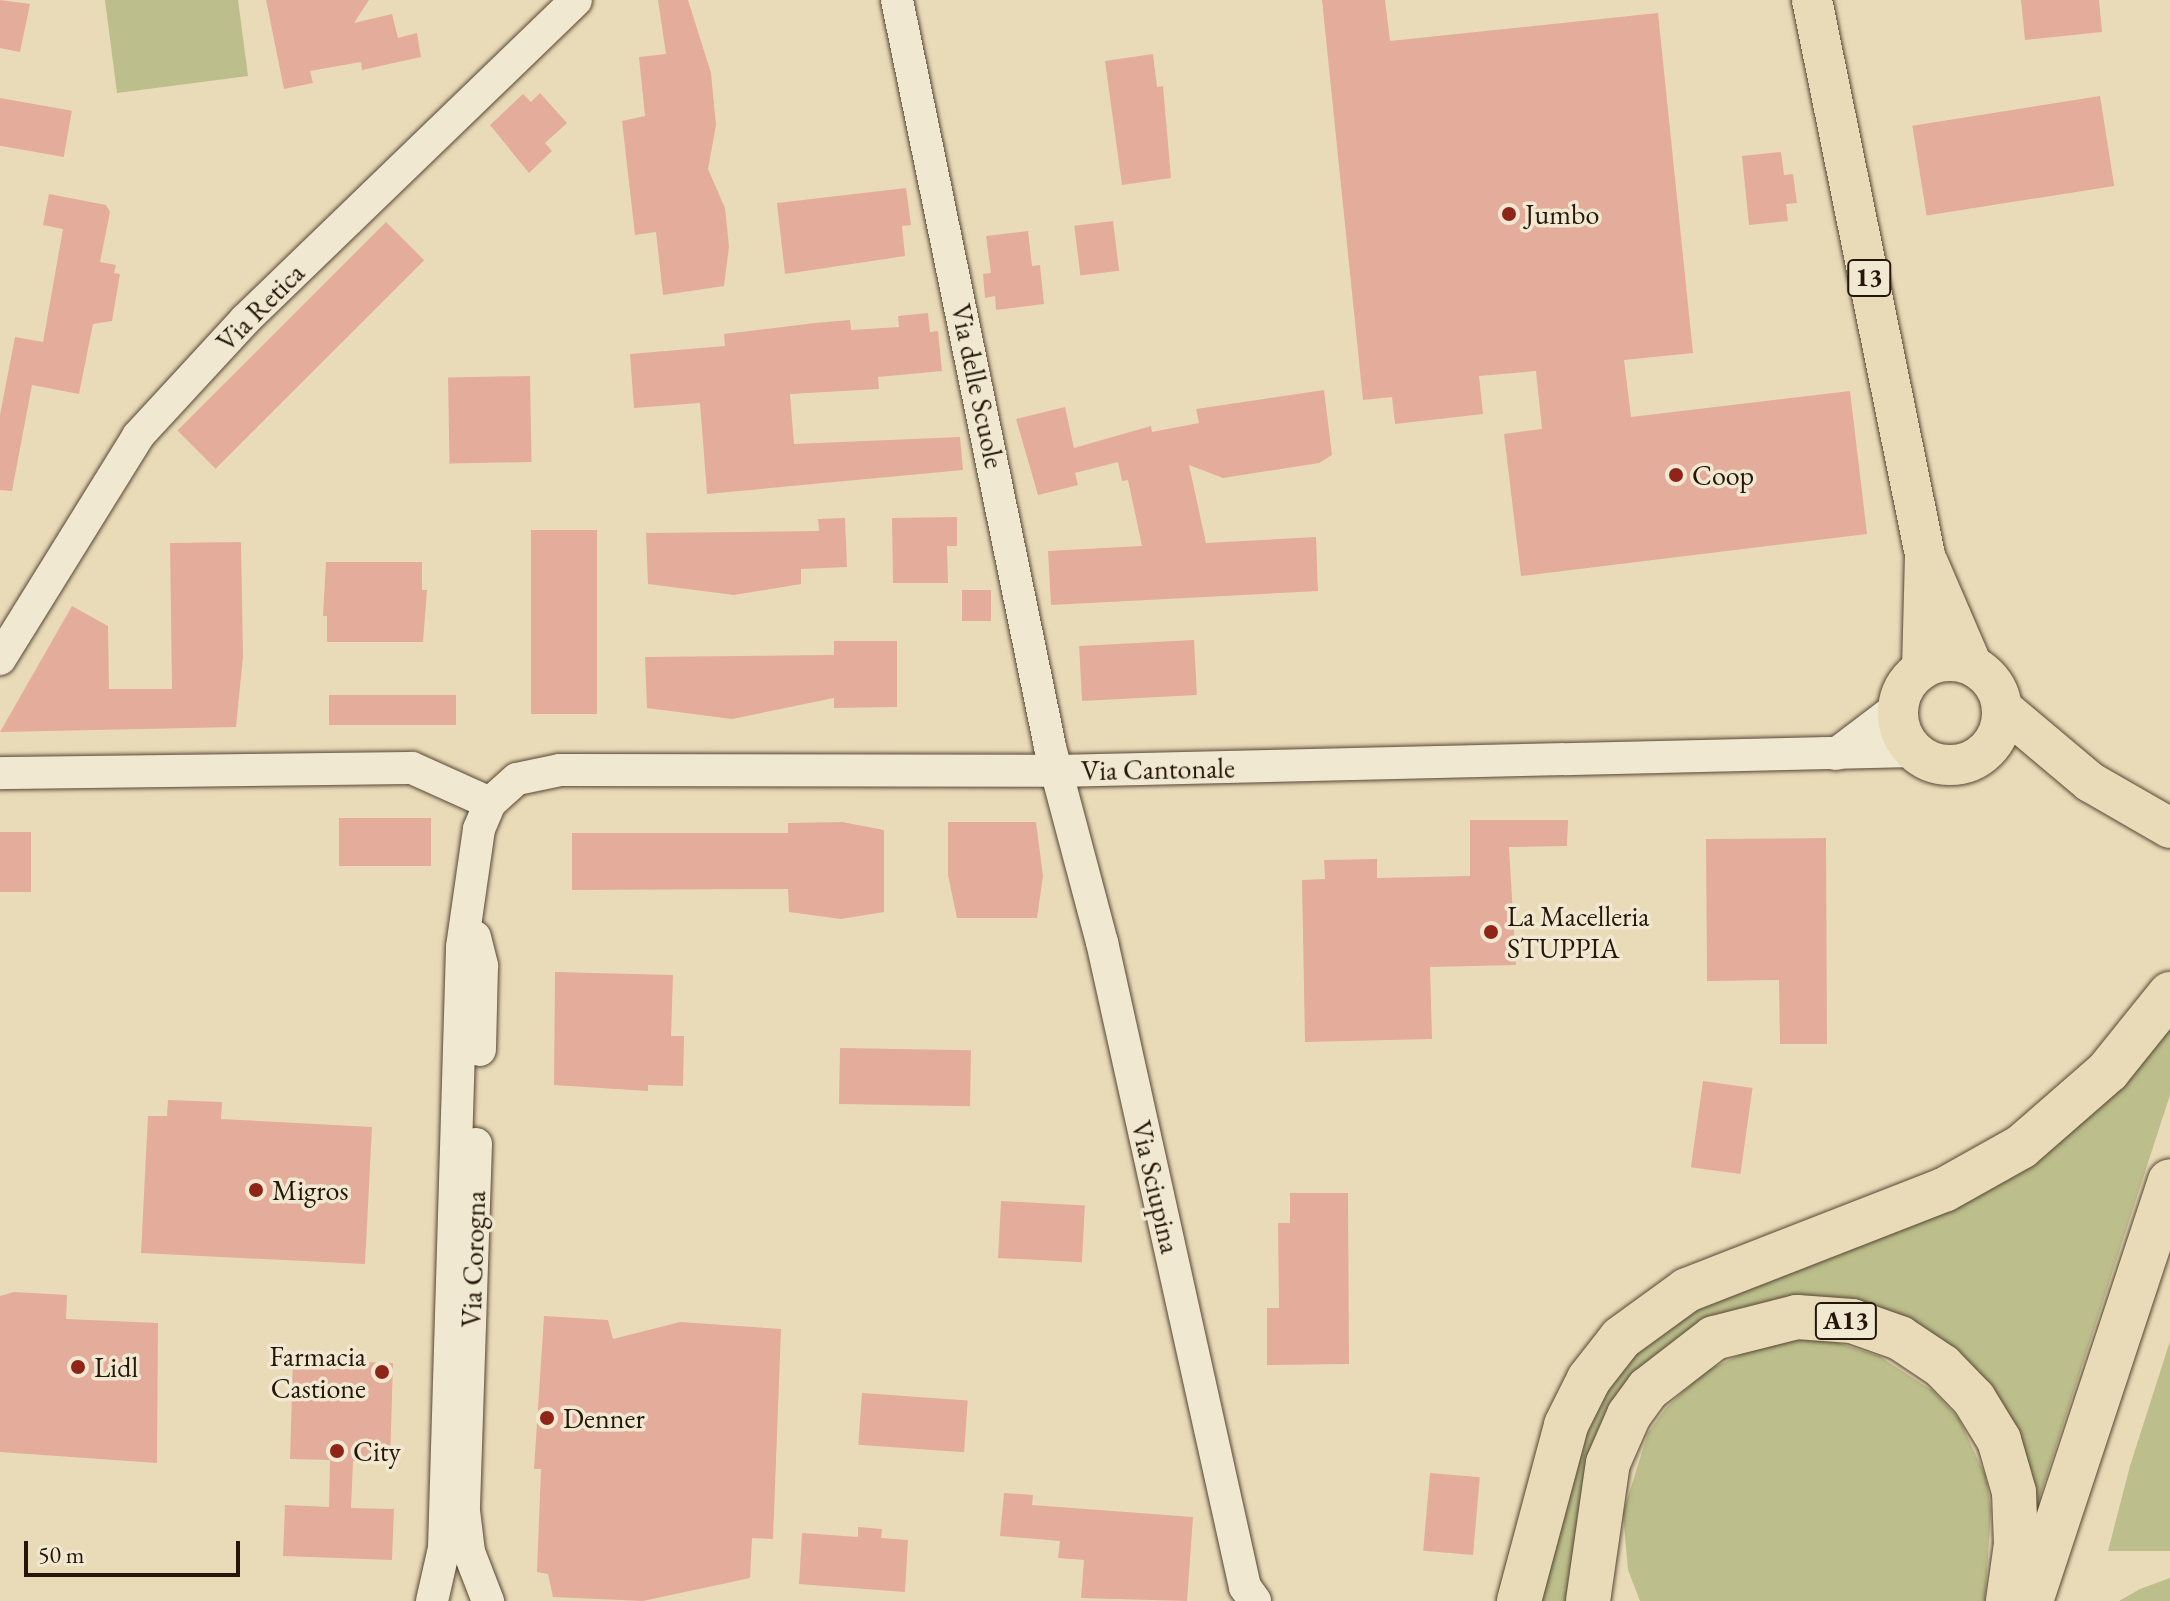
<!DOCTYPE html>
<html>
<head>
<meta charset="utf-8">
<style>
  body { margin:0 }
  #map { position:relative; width:2170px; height:1601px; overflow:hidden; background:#eadbb8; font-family:"EB Garamond",serif }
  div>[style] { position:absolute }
  .green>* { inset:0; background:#bcbe8b }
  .building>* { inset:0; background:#e4ac9a; transform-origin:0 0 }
  .roads { filter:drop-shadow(0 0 2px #564735) drop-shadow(0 0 2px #564735) }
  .minor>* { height:32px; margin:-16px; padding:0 16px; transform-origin:16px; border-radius:16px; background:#f1e8d1 }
  .major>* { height:40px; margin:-20px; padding:0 20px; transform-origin:20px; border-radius:20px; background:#eadbb8 }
  .major>.ring { margin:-20px; padding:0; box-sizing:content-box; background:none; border:40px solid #eadbb8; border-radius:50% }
  .highway>* { height:44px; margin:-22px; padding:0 22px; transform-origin:22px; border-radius:22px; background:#eadbb8 }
  .dots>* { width:22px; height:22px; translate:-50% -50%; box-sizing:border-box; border:4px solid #f1e8d1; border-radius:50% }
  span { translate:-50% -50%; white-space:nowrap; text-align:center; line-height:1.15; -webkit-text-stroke:7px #f1e8d1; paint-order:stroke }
  .shield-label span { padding:2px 6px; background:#f1e8d1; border:2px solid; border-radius:6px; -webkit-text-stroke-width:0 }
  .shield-label { font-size:26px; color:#251609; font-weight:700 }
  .poi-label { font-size:28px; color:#251609 }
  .left { translate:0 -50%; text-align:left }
  .right { translate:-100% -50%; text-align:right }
  .street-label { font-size:28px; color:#251609 }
  .scale { position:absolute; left:24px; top:1541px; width:216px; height:36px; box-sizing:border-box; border:4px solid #251609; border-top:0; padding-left:10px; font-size:24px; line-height:28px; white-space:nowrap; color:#251609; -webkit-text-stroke:6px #f1e8d1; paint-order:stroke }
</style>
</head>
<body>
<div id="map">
  <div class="green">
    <div style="clip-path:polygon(105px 0,238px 0,248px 76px,117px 93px)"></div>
    <div style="clip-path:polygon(2170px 1020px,2170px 1095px,2036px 1508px,1894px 1321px,1672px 1350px,1577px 1601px,1537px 1601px,1583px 1430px,1618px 1367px,1696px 1305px,1834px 1252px)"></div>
    <div style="clip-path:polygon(1795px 1340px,1829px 1340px,1879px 1356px,1933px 1391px,1959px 1419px,1986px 1477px,1991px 1511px,1985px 1601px,1640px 1601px,1628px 1570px,1623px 1513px,1648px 1433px,1666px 1408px,1704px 1372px,1746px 1352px)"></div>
    <div style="clip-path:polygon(2170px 1341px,2170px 1551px,2108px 1551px,2130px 1466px)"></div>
    <div style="clip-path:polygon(2170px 1578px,2170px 1601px,2119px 1601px,2140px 1589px)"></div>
  </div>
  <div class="building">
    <div style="clip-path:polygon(0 0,30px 4px,20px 52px,0 48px)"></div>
    <div style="clip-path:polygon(266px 0,369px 0,354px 23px,392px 14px,398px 38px,417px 33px,421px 57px,362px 70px,361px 62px,310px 71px,313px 83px,284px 89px)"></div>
    <div style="clip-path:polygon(658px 0,688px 0,711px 73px,716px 125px,708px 169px,725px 208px,729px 247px,724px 286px,663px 295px,656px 232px,635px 235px,622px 121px,645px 116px,639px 57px,666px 54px)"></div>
    <div style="clip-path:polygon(1322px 0,1385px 0,1390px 41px,1658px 13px,1693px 353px,1624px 360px,1631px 417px,1850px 391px,1867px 534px,1521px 576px,1504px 434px,1542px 429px,1536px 371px,1479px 376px,1483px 414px,1395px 424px,1392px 397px,1363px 400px)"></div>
    <div style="clip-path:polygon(2021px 0,2099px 0,2102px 32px,2025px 40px)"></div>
    <div style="clip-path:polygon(1153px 54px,1157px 87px,1163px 86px,1171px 178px,1122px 185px,1105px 61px)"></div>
    <div style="clip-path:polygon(540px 93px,567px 123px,545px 143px,552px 151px,529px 173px,490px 125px,523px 94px,531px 102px)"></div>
    <div style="left:2100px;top:96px;width:91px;height:190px;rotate:81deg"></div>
    <div style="left:0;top:98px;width:73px;height:47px;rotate:10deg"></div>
    <div style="clip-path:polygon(1781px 152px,1784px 175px,1793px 174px,1797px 203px,1786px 204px,1788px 221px,1749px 225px,1742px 156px)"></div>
    <div style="clip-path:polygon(906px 188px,911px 225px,902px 226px,905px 256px,785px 274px,777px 203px)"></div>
    <div style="clip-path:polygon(49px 194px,106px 205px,110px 212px,100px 262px,116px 265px,114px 273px,120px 274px,112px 321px,93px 324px,79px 394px,32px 385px,12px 491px,0 490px,0 415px,15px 337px,43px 342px,63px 229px,43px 225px)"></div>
    <div style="left:1113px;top:221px;width:50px;height:39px;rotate:83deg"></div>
    <div style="left:386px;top:222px;width:54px;height:295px;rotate:45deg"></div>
    <div style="clip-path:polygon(1028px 231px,1032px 266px,1040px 265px,1044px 304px,996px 310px,995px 296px,985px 298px,983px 274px,991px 273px,986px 236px)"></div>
    <div style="clip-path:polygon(928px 313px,930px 332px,938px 331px,942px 371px,878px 377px,879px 389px,790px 394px,794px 444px,960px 437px,963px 470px,707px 494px,700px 403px,634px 408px,630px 354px,725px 346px,724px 334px,815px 323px,850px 320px,851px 330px,899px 327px,898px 316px)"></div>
    <div style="left:530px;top:376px;width:86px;height:82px;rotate:89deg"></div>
    <div style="clip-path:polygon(1324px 390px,1332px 455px,1319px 463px,1223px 478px,1189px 465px,1206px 543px,1316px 537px,1318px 591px,1051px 605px,1048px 551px,1142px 546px,1128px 480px,1122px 481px,1118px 462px,1075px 473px,1078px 485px,1038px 495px,1016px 419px,1065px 407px,1074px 448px,1151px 426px,1152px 432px,1199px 423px,1196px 409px)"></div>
    <div style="clip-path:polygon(957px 517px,957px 546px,947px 546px,948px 583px,893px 583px,892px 518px)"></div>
    <div style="clip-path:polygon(845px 518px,847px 567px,801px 569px,801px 584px,734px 595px,648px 584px,646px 533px,819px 531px,818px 519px)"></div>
    <div style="left:531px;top:530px;width:66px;height:184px"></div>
    <div style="clip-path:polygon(241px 542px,243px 657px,236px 727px,0 732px,72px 606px,108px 626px,109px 689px,172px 689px,170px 543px)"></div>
    <div style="clip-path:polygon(326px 562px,422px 562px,422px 590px,427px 590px,423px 642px,327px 642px,327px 616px,323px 616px)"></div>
    <div style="left:962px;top:590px;width:29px;height:31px"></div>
    <div style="left:1194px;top:640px;width:55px;height:115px;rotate:87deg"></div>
    <div style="clip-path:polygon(834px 641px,897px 641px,897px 707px,834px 708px,834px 698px,732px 719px,647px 708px,645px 657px,834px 655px)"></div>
    <div style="left:456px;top:695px;width:30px;height:127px;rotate:90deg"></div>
    <div style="left:339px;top:818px;width:92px;height:48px"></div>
    <div style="clip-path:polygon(1470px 820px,1568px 820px,1567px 846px,1509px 847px,1516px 965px,1430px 967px,1432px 1039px,1305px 1042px,1302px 880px,1325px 879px,1324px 860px,1377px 859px,1377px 878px,1470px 876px)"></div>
    <div style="clip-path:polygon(842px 822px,884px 830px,884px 912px,841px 919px,789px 912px,788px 889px,572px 890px,572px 833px,788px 833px,788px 823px)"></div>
    <div style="clip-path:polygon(948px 822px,1036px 822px,1043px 876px,1037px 918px,957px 918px,948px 875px)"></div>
    <div style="left:0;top:832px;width:31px;height:60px"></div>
    <div style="clip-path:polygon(1826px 838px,1827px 1044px,1780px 1044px,1779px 980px,1707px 981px,1706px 839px)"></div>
    <div style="clip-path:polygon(555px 972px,673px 975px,671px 1036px,684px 1036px,683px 1086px,648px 1085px,648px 1091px,554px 1085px)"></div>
    <div style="left:840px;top:1048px;width:131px;height:56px;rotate:1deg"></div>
    <div style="left:1703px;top:1081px;width:50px;height:87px;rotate:8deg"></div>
    <div style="clip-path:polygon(168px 1100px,222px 1102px,221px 1119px,372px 1127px,365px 1264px,141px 1253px,148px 1116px,167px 1116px)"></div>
    <div style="clip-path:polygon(1290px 1193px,1348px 1193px,1349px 1364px,1267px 1365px,1267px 1308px,1279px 1308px,1278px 1223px,1290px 1223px)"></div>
    <div style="left:1001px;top:1201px;width:84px;height:57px;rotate:3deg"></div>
    <div style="clip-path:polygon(14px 1292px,67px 1295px,66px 1319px,158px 1323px,157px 1463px,0 1452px,0 1296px)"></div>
    <div style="clip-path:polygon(544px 1316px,608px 1320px,613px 1339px,680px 1322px,781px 1329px,773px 1539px,752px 1538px,750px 1578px,643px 1601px,553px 1597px,548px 1574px,537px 1572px,541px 1469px,534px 1469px)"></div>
    <div style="clip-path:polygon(293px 1360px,393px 1363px,390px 1463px,353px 1461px,351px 1508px,394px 1509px,392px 1560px,283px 1556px,285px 1505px,329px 1507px,330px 1460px,290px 1459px)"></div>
    <div style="left:862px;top:1393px;width:106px;height:52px;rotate:4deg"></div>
    <div style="left:1430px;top:1473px;width:50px;height:78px;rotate:5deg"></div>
    <div style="clip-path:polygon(1004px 1493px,1033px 1495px,1032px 1505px,1193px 1517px,1187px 1601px,1081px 1598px,1084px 1560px,1058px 1558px,1060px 1541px,1000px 1536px)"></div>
    <div style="clip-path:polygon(858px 1527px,882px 1529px,881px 1538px,908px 1540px,905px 1592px,799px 1584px,802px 1533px,858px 1537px)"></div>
  </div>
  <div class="roads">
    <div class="minor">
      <div style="left:897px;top:0;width:763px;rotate:78.42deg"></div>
      <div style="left:1050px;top:747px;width:202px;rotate:75.1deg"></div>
      <div style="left:1102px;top:942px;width:661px;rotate:77.5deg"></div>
      <div style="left:1245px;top:1587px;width:17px;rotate:54deg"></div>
      <div style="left:0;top:659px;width:262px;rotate:-58.2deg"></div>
      <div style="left:138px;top:436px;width:158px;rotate:-47.3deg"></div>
      <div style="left:245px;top:320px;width:460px;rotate:-44deg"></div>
      <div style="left:1836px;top:754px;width:78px;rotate:-37.2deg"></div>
      <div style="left:0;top:773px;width:412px;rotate:-0.7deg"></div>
      <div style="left:412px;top:768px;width:85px;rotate:24.2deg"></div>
      <div style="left:475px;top:937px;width:30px;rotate:76deg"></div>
      <div style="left:482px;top:966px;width:84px;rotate:91.4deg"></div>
      <div style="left:476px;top:1144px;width:367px;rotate:91.9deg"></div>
      <div style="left:464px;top:1511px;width:41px;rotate:83deg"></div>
      <div style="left:469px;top:1552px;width:53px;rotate:68.8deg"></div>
      <div style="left:432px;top:1601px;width:54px;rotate:-77.2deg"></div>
      <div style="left:444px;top:1548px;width:601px;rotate:-88.28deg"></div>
      <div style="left:462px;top:947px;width:119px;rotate:-81.8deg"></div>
      <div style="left:479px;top:829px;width:28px;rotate:-67deg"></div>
      <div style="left:490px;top:803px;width:36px;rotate:-42deg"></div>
      <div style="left:517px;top:779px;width:44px;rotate:-11.8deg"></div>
      <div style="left:560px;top:770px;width:497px;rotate:0.1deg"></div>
      <div style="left:1057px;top:771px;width:857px;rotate:-1.34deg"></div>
    </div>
    <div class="major">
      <div style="left:1812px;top:0;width:566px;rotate:78.49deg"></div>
      <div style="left:1925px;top:555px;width:114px;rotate:91.5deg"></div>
      <div style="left:1928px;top:563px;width:111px;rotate:66.7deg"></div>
      <div class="ring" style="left:1898px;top:661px;width:64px;height:64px"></div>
      <div style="left:2002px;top:708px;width:115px;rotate:40.1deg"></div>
      <div style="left:2090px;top:782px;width:92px;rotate:29.9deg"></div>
    </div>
    <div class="highway">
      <div style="left:1519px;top:1601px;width:182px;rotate:-75deg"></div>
      <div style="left:1566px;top:1425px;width:51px;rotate:-63.4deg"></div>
      <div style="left:1589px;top:1379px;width:52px;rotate:-52deg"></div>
      <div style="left:1621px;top:1338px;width:82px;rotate:-36deg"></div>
      <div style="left:1687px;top:1290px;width:276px;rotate:-21.3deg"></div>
      <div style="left:1944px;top:1190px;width:88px;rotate:-29.2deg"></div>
      <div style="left:2021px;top:1147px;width:116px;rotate:-41.1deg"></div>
      <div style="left:2108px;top:1071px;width:99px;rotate:-51.2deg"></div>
      <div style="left:1588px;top:1601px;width:139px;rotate:-81.8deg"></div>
      <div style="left:1608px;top:1463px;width:52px;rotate:-66.4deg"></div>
      <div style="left:1629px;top:1415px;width:32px;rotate:-54deg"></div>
      <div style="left:1648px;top:1389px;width:83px;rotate:-37.7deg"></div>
      <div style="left:1714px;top:1338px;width:86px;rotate:-14.2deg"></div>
      <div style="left:1797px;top:1317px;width:55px;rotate:4.2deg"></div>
      <div style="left:1852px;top:1321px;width:51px;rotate:19.5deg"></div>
      <div style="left:1900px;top:1338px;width:50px;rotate:33.7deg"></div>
      <div style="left:1942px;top:1366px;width:46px;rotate:45.9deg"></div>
      <div style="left:1974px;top:1399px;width:48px;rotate:58.6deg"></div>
      <div style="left:1999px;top:1440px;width:54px;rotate:73.9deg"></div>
      <div style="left:2014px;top:1492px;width:52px;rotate:87.8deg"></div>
      <div style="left:2016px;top:1544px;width:58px;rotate:98deg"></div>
      <div style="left:2031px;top:1601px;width:442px;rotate:-71.7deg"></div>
    </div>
  </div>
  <div class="dots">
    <div style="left:1509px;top:214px;background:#8f2418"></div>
    <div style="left:1676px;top:475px;background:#8f2418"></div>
    <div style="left:1491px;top:932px;background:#8f2418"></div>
    <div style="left:256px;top:1190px;background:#8f2418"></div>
    <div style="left:78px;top:1367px;background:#8f2418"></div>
    <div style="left:382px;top:1372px;background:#8f2418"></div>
    <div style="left:547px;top:1418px;background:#8f2418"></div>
    <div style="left:337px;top:1451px;background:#8f2418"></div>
  </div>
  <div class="shield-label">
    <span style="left:1869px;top:278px">13</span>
    <span style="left:1846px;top:1321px">A13</span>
  </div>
  <div class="poi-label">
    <span class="left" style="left:1525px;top:214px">Jumbo</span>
    <span class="left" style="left:1692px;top:475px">Coop</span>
    <span class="left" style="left:1507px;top:932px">La Macelleria<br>STUPPIA</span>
    <span class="left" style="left:272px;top:1190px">Migros</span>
    <span class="right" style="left:366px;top:1372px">Farmacia<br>Castione</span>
    <span class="left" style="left:94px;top:1367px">Lidl</span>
    <span class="left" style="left:563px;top:1418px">Denner</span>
    <span class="left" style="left:353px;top:1451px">City</span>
  </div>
  <div class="street-label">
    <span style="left:260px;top:307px;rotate:-45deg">Via Retica</span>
    <span style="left:978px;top:386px;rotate:78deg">Via delle Scuole</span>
    <span style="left:1158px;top:769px;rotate:-1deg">Via Cantonale</span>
    <span style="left:1156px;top:1187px;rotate:77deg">Via Sciupina</span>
    <span style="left:473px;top:1259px;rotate:-88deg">Via Corogna</span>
  </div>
  <div class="scale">50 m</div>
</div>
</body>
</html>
